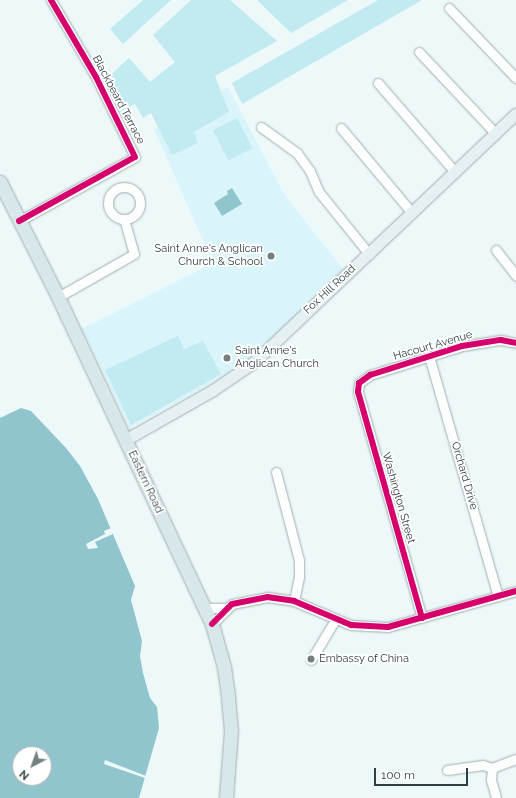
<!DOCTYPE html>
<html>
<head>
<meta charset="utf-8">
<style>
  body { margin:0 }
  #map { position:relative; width:516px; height:798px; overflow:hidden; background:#edf8f9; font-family:Raleway,sans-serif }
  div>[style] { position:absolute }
  .built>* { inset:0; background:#d9f5fb }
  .green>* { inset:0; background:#c1eaf1; transform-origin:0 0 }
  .water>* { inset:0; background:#90c5ce }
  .pier>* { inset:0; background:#edf8f9 }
  .roads { filter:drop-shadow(0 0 1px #a3aeaf) drop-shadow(0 0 1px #a3aeaf) }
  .minor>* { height:9px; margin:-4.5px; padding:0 4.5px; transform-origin:4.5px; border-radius:4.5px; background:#fcfefe }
  .minor>.ring { margin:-4.5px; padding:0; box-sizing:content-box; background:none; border:9px solid #fcfefe; border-radius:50% }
  .major>* { height:11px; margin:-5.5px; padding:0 5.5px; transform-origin:5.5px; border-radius:5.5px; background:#e5f0f2 }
  .highway>* { height:13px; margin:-6.5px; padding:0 6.5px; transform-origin:6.5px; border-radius:6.5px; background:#d7e7ea }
  .cycleway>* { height:6px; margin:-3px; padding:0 3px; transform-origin:3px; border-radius:3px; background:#d6006c }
  .dots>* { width:11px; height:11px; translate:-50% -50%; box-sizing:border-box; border:2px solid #fff; border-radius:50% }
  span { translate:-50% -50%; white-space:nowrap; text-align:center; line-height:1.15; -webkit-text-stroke:3.5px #fff; paint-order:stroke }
  .street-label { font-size:11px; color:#313e41 }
  .poi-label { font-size:11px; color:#313e41 }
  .right { translate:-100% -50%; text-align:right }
  .left { translate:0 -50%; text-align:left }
  .north { position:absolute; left:12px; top:746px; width:40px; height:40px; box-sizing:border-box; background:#fff; border:1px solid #adb2b3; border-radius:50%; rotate:221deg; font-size:11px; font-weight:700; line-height:16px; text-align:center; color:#313e41 }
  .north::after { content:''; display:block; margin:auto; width:14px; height:18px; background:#737f81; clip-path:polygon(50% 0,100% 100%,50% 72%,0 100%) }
  .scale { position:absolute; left:374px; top:768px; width:94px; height:18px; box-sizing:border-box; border:2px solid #313e41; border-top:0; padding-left:5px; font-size:12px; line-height:14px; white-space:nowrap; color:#313e41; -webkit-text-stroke:3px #fff; paint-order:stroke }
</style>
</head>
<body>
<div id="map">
  <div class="built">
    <div style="clip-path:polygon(228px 87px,284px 194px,345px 272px,253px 356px,227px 374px,130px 428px,82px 329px,213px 263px,154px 129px)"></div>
  </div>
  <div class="green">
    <div style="clip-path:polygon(143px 0,171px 0,123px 44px,110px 29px)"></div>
    <div style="clip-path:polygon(191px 0,230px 0,277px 41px,215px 76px,229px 112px,194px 132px,198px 143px,172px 155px,151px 113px,143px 118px,135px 104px,118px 112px,102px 83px,129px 58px,150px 82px,175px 62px,153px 35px)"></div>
    <div style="clip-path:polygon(257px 0,348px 0,291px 33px)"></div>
    <div style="clip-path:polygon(378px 0,422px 0,242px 104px,232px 83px)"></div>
    <div style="left:237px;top:118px;width:34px;height:27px;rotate:63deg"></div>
    <div style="clip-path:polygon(178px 336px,184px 349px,203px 341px,221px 374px,131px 425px,105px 370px)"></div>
  </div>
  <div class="water">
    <div style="clip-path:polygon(232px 188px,242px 204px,222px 216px,214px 203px,228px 194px,227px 191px)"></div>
    <div style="clip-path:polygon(evenodd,21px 408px,31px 411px,66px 448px,80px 466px,98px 499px,135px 586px,131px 600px,142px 641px,140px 656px,143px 673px,150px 698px,157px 707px,159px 728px,139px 798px,0 798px,0 418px,21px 408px,20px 754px,44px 754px,44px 778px,20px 778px,20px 754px)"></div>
  </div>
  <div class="pier">
    <div style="clip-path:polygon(111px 528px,113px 534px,95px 542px,98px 548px,88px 549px,86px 544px,105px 534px,104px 531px)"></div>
    <div style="clip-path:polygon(105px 760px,146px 776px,145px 778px,104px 764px)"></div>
  </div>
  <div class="roads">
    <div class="minor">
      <div style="left:449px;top:8px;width:97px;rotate:46.3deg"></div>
      <div style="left:419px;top:52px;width:111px;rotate:46.8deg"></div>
      <div style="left:378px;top:83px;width:118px;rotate:49.1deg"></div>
      <div style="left:261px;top:127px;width:44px;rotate:35.8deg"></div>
      <div style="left:297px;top:153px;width:22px;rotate:54deg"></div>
      <div style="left:310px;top:171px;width:23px;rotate:67deg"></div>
      <div style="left:319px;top:192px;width:80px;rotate:51.1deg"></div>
      <div style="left:341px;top:128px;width:111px;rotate:50.1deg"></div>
      <div class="ring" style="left:108px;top:187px;width:23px;height:23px"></div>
      <div style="left:19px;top:221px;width:132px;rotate:-28.9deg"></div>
      <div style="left:135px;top:157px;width:89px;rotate:-116deg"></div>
      <div style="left:96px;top:77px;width:89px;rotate:-120.3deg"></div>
      <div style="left:496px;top:250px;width:33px;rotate:52deg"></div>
      <div style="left:58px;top:297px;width:87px;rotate:-29.5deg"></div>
      <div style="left:134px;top:254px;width:35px;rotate:-106deg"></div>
      <div style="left:429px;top:356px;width:250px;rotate:74deg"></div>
      <div style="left:276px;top:472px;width:91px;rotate:75.4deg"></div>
      <div style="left:299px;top:560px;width:17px;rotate:90deg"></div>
      <div style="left:299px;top:577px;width:25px;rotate:102deg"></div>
      <div style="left:205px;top:608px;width:21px"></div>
      <div style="left:422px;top:618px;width:235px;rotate:-105.8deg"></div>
      <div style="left:358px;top:392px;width:9px;rotate:-84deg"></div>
      <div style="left:359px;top:383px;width:14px;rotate:-36deg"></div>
      <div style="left:370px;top:375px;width:96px;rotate:-17.5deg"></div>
      <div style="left:462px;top:346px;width:39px;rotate:-9deg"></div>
      <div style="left:501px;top:340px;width:15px;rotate:11deg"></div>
      <div style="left:212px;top:624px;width:28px;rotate:-45deg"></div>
      <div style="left:232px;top:604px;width:36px;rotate:-11deg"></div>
      <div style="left:267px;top:597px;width:27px;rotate:8deg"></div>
      <div style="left:294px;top:601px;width:62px;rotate:22.8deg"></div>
      <div style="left:351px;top:625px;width:37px;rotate:3deg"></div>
      <div style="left:388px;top:627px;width:133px;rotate:-15.7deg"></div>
      <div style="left:311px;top:660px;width:47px;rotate:-59deg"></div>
      <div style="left:492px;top:768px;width:12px;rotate:95deg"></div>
      <div style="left:491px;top:780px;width:19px;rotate:74deg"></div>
      <div style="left:447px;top:770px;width:36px;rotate:-8deg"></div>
      <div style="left:483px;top:765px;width:9px;rotate:18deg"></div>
      <div style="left:492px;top:768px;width:26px;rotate:-21deg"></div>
    </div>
    <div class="major">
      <div style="left:125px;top:440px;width:101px;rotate:-29.6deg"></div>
      <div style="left:213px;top:390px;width:50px;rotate:-34.3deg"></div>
      <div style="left:254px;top:362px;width:361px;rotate:-43.5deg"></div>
    </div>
    <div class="highway">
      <div style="left:0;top:182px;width:129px;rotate:63.2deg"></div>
      <div style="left:58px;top:297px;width:361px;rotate:64.8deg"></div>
      <div style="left:212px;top:624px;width:45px;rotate:74.4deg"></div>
      <div style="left:224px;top:667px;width:30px;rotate:82deg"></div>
      <div style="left:228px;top:697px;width:33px;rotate:85deg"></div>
      <div style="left:231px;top:730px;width:68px;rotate:94.2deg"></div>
    </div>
  </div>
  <div class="cycleway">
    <div style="left:19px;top:221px;width:132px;rotate:-28.9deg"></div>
    <div style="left:135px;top:157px;width:89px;rotate:-116deg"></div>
    <div style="left:96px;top:77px;width:89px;rotate:-120.3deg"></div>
    <div style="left:422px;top:618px;width:235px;rotate:-105.8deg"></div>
    <div style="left:358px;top:392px;width:9px;rotate:-84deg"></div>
    <div style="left:359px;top:383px;width:14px;rotate:-36deg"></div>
    <div style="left:370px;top:375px;width:96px;rotate:-17.5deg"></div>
    <div style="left:462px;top:346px;width:39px;rotate:-9deg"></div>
    <div style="left:501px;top:340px;width:15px;rotate:11deg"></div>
    <div style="left:212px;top:624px;width:28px;rotate:-45deg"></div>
    <div style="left:232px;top:604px;width:36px;rotate:-11deg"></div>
    <div style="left:267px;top:597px;width:27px;rotate:8deg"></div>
    <div style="left:294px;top:601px;width:62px;rotate:22.8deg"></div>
    <div style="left:351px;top:625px;width:37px;rotate:3deg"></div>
    <div style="left:388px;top:627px;width:133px;rotate:-15.7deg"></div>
  </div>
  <div class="dots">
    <div style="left:271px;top:256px;background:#737f81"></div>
    <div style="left:227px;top:358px;background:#737f81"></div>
    <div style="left:311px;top:659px;background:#737f81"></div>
  </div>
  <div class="street-label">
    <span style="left:118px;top:100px;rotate:62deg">Blackbeard Terrace</span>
    <span style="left:330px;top:290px;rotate:-43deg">Fox Hill Road</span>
    <span style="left:433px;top:346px;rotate:-16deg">Hacourt Avenue</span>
    <span style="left:464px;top:476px;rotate:74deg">Orchard Drive</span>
    <span style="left:145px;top:482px;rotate:65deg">Eastern Road</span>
    <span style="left:398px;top:498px;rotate:74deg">Washington Street</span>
  </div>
  <div class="poi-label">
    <span class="right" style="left:263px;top:256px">Saint Anne's Anglican<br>Church &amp; School</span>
    <span class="left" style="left:235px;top:358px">Saint Anne's<br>Anglican Church</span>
    <span class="left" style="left:319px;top:659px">Embassy of China</span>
  </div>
  <div class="north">N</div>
  <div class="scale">100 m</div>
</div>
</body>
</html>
